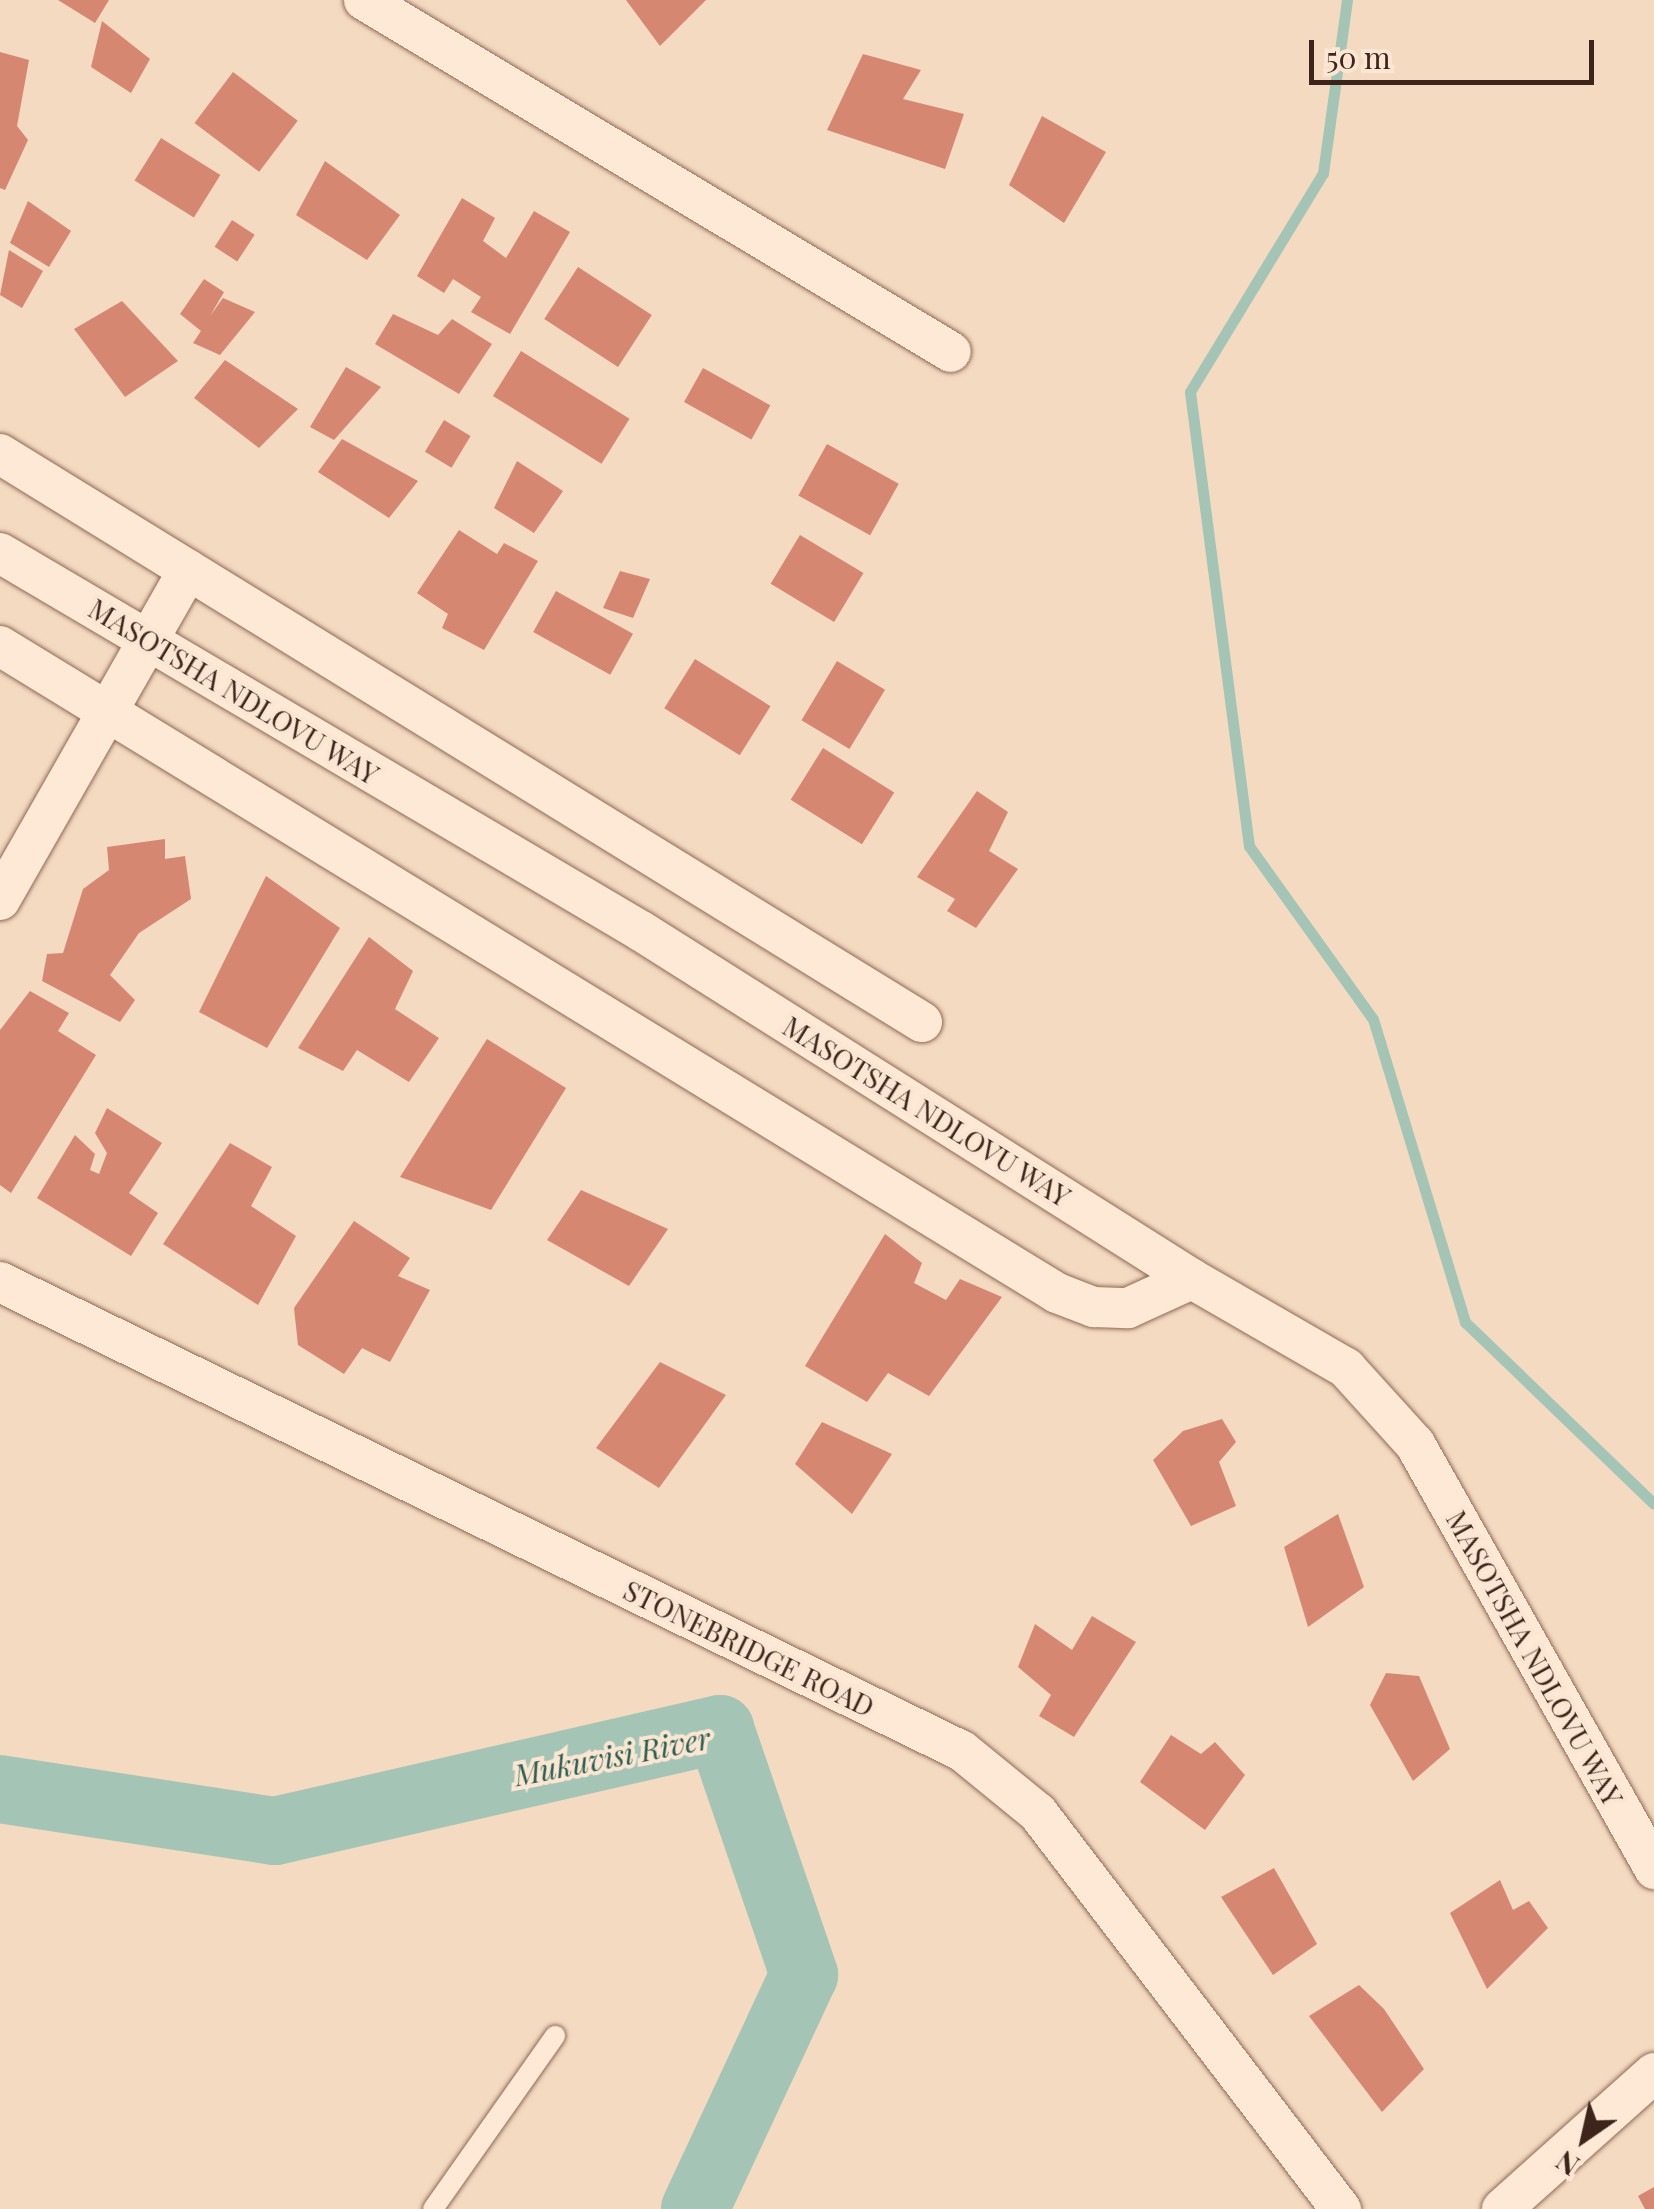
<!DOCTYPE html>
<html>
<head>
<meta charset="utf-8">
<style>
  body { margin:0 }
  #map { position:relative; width:1654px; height:2209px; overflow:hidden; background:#f3dac1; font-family:"Playfair Display",serif }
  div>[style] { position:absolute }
  .stream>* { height:11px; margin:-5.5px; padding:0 5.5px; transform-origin:5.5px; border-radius:5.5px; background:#a4c5b5 }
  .river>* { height:68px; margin:-34px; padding:0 34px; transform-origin:34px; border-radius:34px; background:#a4c5b5 }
  .building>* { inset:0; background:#d68772; transform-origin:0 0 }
  .roads { filter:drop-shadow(0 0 2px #906956) drop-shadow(0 0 2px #906956) }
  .service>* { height:20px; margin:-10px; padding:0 10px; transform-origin:10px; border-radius:10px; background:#fde9d6 }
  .minor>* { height:40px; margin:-20px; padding:0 20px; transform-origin:20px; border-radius:20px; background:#fde9d6 }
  span { translate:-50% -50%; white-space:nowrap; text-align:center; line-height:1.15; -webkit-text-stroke:8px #fae6d2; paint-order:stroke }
  .street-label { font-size:28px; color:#3e251c }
  .water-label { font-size:30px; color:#295f51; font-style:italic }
  .north { position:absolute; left:1534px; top:2089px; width:100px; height:100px; -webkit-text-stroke:8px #fae6d2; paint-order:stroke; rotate:214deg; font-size:28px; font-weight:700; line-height:40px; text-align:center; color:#3e251c }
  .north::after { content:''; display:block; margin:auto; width:35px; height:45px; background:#3e251c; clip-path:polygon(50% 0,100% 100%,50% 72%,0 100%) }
  .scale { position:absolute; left:1309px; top:40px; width:285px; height:45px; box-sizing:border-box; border:5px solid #3e251c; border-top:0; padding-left:12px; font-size:30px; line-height:35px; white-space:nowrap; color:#3e251c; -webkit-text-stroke:8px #fae6d2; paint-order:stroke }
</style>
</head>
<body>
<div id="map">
  <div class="stream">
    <div style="left:1347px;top:0;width:175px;rotate:97.9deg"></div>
    <div style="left:1323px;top:173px;width:256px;rotate:121.3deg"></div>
    <div style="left:1190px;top:392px;width:458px;rotate:82.6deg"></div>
    <div style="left:1249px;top:846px;width:213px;rotate:54.4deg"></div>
    <div style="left:1373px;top:1019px;width:317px;rotate:73.1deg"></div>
    <div style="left:1465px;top:1322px;width:262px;rotate:43.9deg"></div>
  </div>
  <div class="river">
    <div style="left:0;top:1789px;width:278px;rotate:8.7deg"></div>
    <div style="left:275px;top:1831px;width:457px;rotate:-12.9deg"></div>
    <div style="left:720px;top:1729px;width:260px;rotate:71.1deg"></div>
    <div style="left:804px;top:1975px;width:258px;rotate:115deg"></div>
  </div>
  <div class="building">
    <div style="clip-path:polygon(58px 0,109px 0,95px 23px)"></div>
    <div style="clip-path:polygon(626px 0,706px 0,660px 46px)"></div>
    <div style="clip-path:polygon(102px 21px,150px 59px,131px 93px,91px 67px)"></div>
    <div style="clip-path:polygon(0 52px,29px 60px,17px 126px,28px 140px,5px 190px,0 188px)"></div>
    <div style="clip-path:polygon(863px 54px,921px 70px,903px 99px,964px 114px,945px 169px,827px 130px)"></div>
    <div style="left:233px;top:72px;width:81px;height:64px;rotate:37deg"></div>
    <div style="clip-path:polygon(1042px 116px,1106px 152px,1064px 223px,1009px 185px)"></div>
    <div style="left:161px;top:138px;width:70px;height:50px;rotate:32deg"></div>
    <div style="clip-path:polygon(325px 161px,400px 215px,367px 260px,296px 215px)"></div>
    <div style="clip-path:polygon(462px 198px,495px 218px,483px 241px,506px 258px,534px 211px,570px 232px,510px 334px,471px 312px,481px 297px,453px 279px,444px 293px,417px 276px)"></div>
    <div style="clip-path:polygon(28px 201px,71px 231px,49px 267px,10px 243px)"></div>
    <div style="left:232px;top:220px;width:27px;height:32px;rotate:33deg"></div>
    <div style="clip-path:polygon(9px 250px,43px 271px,22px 308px,0 295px)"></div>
    <div style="left:578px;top:267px;width:88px;height:62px;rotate:33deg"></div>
    <div style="clip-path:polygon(204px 279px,224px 292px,210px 316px,223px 298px,255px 312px,220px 355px,193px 343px,201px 331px,180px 314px)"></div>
    <div style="clip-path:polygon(122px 301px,178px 361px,125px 397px,74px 329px)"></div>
    <div style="clip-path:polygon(393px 314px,438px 335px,452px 319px,492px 344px,459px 394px,375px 344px)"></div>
    <div style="left:521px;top:351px;width:128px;height:53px;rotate:32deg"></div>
    <div style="clip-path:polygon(225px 360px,298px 409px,259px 448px,194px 398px)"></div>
    <div style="clip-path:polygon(346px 367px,381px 387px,334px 440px,310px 427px)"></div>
    <div style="left:703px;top:368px;width:77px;height:39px;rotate:29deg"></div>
    <div style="left:444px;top:420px;width:31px;height:37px;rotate:31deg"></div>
    <div style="clip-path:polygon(342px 439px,418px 481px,389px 518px,318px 472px)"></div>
    <div style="left:827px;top:444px;width:82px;height:59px;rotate:29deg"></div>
    <div style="clip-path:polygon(517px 461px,563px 491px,534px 533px,494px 508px)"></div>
    <div style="clip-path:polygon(459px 530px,497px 554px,504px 543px,538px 561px,484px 650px,442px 628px,448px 614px,417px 593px)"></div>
    <div style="left:800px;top:535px;width:74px;height:57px;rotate:31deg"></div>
    <div style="clip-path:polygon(620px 571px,650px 579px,633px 618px,603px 608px)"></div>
    <div style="left:556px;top:591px;width:88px;height:47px;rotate:29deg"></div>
    <div style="left:695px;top:659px;width:89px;height:58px;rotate:32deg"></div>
    <div style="left:837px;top:661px;width:56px;height:69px;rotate:31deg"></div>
    <div style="left:823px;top:748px;width:84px;height:61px;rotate:32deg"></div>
    <div style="clip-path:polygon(977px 791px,1008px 812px,989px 851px,1018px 869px,976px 928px,947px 911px,955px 899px,917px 877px)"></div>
    <div style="clip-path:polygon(165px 839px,165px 859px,185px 856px,191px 899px,139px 933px,110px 975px,135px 1000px,120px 1022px,42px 981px,47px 954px,63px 953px,83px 889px,109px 870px,107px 847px)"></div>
    <div style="clip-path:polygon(266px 876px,340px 928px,267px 1048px,199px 1012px)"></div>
    <div style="clip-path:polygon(369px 937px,413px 971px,395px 1009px,439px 1038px,409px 1082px,357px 1050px,343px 1071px,298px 1048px)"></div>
    <div style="clip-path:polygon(30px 991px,69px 1013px,58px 1031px,96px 1055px,11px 1193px,0 1185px,0 1030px)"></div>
    <div style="clip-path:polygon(487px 1039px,566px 1088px,491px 1210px,400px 1177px)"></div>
    <div style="clip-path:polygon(107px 1108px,162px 1143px,129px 1193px,158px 1213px,131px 1256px,37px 1198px,75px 1135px,95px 1154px,90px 1170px,99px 1174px,107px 1153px,95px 1133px)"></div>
    <div style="clip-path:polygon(230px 1143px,272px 1167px,251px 1206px,296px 1236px,258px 1305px,163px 1244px)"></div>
    <div style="clip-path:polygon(581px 1190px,668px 1229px,629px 1286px,547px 1240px)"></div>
    <div style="clip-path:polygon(354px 1221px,410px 1258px,398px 1276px,430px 1290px,390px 1362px,362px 1348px,344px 1374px,298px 1345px,294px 1308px)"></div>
    <div style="clip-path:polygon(885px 1234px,922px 1263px,914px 1283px,946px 1300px,960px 1279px,1002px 1297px,929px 1396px,888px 1373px,867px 1402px,805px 1366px)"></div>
    <div style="clip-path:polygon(660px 1362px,726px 1395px,659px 1488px,596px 1448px)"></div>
    <div style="clip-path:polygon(1222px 1419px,1236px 1442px,1219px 1462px,1236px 1506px,1191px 1526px,1153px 1460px,1183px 1431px)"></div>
    <div style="clip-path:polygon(822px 1422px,892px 1454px,852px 1514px,795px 1464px)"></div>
    <div style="clip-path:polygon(1338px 1514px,1364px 1587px,1308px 1627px,1284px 1547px)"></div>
    <div style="clip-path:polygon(1092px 1616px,1136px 1642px,1074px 1737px,1039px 1716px,1051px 1695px,1018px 1667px,1035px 1624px,1072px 1650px)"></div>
    <div style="clip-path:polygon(1386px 1673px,1419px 1676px,1450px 1749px,1413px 1781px,1370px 1705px)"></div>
    <div style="clip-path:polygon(1171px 1735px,1201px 1754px,1215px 1742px,1245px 1775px,1205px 1830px,1140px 1782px)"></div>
    <div style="clip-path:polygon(1274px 1868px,1317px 1944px,1273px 1975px,1221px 1897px)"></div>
    <div style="clip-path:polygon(1500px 1880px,1513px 1910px,1529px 1901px,1548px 1928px,1487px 1989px,1450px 1913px)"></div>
    <div style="clip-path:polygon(1359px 1985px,1384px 2009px,1424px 2069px,1382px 2112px,1309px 2016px)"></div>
    <div style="clip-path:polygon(1654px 2187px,1654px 2209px,1645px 2209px,1638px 2196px)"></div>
  </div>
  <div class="roads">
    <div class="service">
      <div style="left:433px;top:2209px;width:212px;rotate:-54.8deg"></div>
    </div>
    <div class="minor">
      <div style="left:364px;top:0;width:684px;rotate:30.95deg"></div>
      <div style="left:0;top:454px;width:1083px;rotate:31.64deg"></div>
      <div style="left:0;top:553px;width:744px;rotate:30.53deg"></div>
      <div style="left:641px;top:931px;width:652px;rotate:32.28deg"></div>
      <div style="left:1192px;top:1279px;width:178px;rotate:30deg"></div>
      <div style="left:1346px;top:1368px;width:103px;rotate:47.8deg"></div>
      <div style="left:1415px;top:1444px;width:488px;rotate:60.6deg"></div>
      <div style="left:0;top:646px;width:1239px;rotate:31.47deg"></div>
      <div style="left:1057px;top:1293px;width:40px;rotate:21deg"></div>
      <div style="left:1094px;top:1307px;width:34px;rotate:2deg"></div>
      <div style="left:1128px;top:1308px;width:70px;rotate:-24.4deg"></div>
      <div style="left:0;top:900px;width:380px;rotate:-60.3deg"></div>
      <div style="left:0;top:1282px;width:1070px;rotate:25.99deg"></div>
      <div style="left:962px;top:1751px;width:98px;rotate:39.2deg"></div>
      <div style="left:1038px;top:1813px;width:499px;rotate:52.6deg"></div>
      <div style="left:1502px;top:2209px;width:204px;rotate:-41.8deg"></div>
    </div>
  </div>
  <div class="street-label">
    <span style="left:234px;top:691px;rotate:31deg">MASOTSHA NDLOVU WAY</span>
    <span style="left:927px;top:1111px;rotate:32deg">MASOTSHA NDLOVU WAY</span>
    <span style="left:749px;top:1648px;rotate:26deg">STONEBRIDGE ROAD</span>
    <span style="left:1535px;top:1658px;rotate:61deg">MASOTSHA NDLOVU WAY</span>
  </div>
  <div class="water-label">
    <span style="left:612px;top:1756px;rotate:-11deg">Mukuvisi River</span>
  </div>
  <div class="north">N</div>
  <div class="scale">50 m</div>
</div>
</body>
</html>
